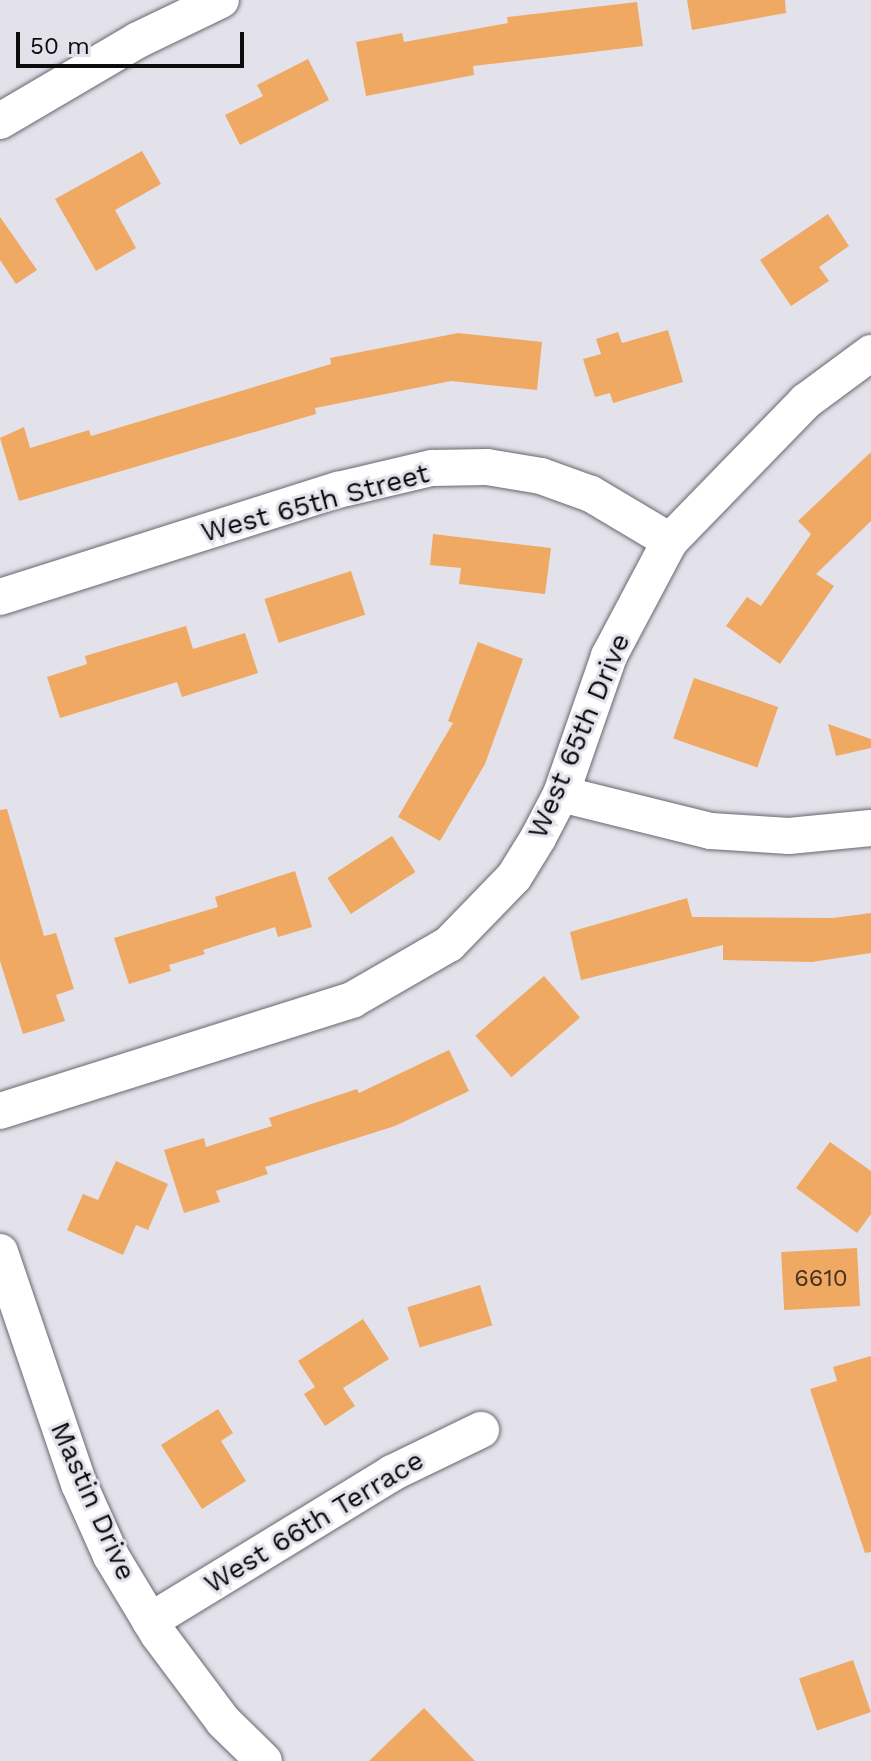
<!DOCTYPE html>
<html>
<head>
<meta charset="utf-8">
<style>
  body { margin:0 }
  #map { position:relative; width:871px; height:1761px; overflow:hidden; background:#e3e1ea; font-family:"Work Sans",sans-serif }
  div>[style] { position:absolute }
  .building>* { inset:0; background:#efa963; transform-origin:0 0 }
  .roads { filter:drop-shadow(0 0 2px #69676f) drop-shadow(0 0 2px #69676f) }
  .street>* { height:36px; margin:-18px; padding:0 18px; transform-origin:18px; border-radius:18px; background:#fff }
  span { translate:-50% -50%; white-space:nowrap; text-align:center; line-height:1.15; -webkit-text-stroke:6px #e3e1ea; paint-order:stroke }
  .number-label { font-size:24px; color:#453223 }
  .number-label span { -webkit-text-stroke-width:0 }
  .street-label { font-size:28px; color:#0c0b0e }
  .scale { position:absolute; left:16px; top:32px; width:228px; height:36px; box-sizing:border-box; border:4px solid #0c0b0e; border-top:0; padding-left:10px; font-size:24px; line-height:28px; white-space:nowrap; color:#0c0b0e; -webkit-text-stroke:6px #e3e1ea; paint-order:stroke }
</style>
</head>
<body>
<div id="map">
  <div class="building">
    <div style="clip-path:polygon(687px 0,785px 0,786px 13px,692px 30px)"></div>
    <div style="clip-path:polygon(637px 2px,643px 46px,473px 66px,474px 75px,366px 96px,356px 42px,402px 33px,404px 42px,508px 23px,507px 17px)"></div>
    <div style="clip-path:polygon(308px 59px,329px 100px,240px 145px,225px 115px,263px 96px,257px 85px)"></div>
    <div style="clip-path:polygon(142px 151px,161px 184px,115px 210px,136px 248px,96px 271px,55px 199px)"></div>
    <div style="clip-path:polygon(828px 214px,849px 246px,819px 267px,829px 281px,791px 306px,760px 260px)"></div>
    <div style="clip-path:polygon(0 217px,37px 270px,16px 284px,0 260px)"></div>
    <div style="clip-path:polygon(668px 330px,683px 382px,613px 403px,610px 393px,595px 397px,583px 359px,601px 354px,596px 339px,618px 332px,622px 343px)"></div>
    <div style="clip-path:polygon(458px 333px,542px 342px,537px 390px,451px 381px,315px 408px,316px 414px,19px 501px,0 438px,24px 427px,30px 448px,89px 430px,91px 436px,331px 364px,330px 358px)"></div>
    <div style="clip-path:polygon(871px 452px,871px 521px,816px 574px,834px 586px,780px 664px,726px 626px,747px 597px,761px 606px,811px 534px,798px 521px)"></div>
    <div style="clip-path:polygon(433px 534px,551px 548px,545px 594px,459px 584px,461px 568px,430px 565px)"></div>
    <div style="left:351px;top:571px;width:46px;height:91px;rotate:72deg"></div>
    <div style="clip-path:polygon(186px 626px,193px 649px,245px 633px,258px 673px,182px 697px,177px 682px,60px 718px,47px 677px,87px 664px,85px 656px)"></div>
    <div style="clip-path:polygon(478px 642px,523px 659px,485px 764px,440px 841px,398px 817px,453px 723px,448px 721px)"></div>
    <div style="left:694px;top:678px;width:89px;height:64px;rotate:19deg"></div>
    <div style="clip-path:polygon(828px 724px,871px 739px,871px 748px,836px 756px)"></div>
    <div style="clip-path:polygon(7px 809px,44px 936px,56px 933px,74px 989px,56px 995px,65px 1021px,23px 1034px,0 961px,0 810px)"></div>
    <div style="left:392px;top:836px;width:43px;height:77px;rotate:57deg"></div>
    <div style="clip-path:polygon(295px 871px,312px 927px,278px 937px,275px 927px,203px 950px,205px 954px,169px 965px,171px 971px,129px 984px,114px 938px,218px 907px,215px 897px)"></div>
    <div style="clip-path:polygon(687px 898px,692px 917px,833px 918px,871px 913px,871px 953px,812px 962px,723px 960px,723px 945px,581px 980px,570px 932px)"></div>
    <div style="left:544px;top:976px;width:55px;height:91px;rotate:49deg"></div>
    <div style="clip-path:polygon(449px 1050px,469px 1091px,395px 1126px,265px 1167px,268px 1174px,216px 1191px,220px 1202px,184px 1213px,164px 1150px,204px 1138px,206px 1147px,272px 1126px,269px 1118px,357px 1089px,359px 1093px)"></div>
    <div style="clip-path:polygon(830px 1142px,871px 1171px,871px 1214px,857px 1233px,796px 1188px)"></div>
    <div style="clip-path:polygon(116px 1161px,168px 1184px,148px 1230px,136px 1225px,123px 1255px,67px 1230px,83px 1194px,98px 1200px)"></div>
    <div style="left:857px;top:1248px;width:58px;height:76px;rotate:87deg"></div>
    <div style="left:480px;top:1285px;width:42px;height:76px;rotate:73deg"></div>
    <div style="clip-path:polygon(363px 1319px,389px 1359px,343px 1388px,355px 1406px,325px 1426px,304px 1394px,315px 1387px,298px 1361px)"></div>
    <div style="clip-path:polygon(871px 1356px,871px 1552px,865px 1553px,810px 1389px,837px 1381px,833px 1367px)"></div>
    <div style="clip-path:polygon(218px 1409px,233px 1433px,221px 1441px,246px 1481px,202px 1509px,161px 1445px)"></div>
    <div style="left:853px;top:1660px;width:55px;height:57px;rotate:71deg"></div>
    <div style="clip-path:polygon(424px 1708px,475px 1761px,369px 1761px)"></div>
  </div>
  <div class="roads">
    <div class="street">
      <div style="left:0;top:121px;width:160px;rotate:-30.4deg"></div>
      <div style="left:138px;top:40px;width:92px;rotate:-25.7deg"></div>
      <div style="left:0;top:597px;width:355px;rotate:-17.6deg"></div>
      <div style="left:338px;top:490px;width:97px;rotate:-13.2deg"></div>
      <div style="left:432px;top:468px;width:55px;rotate:-1deg"></div>
      <div style="left:487px;top:467px;width:55px;rotate:9.5deg"></div>
      <div style="left:541px;top:476px;width:53px;rotate:19.8deg"></div>
      <div style="left:591px;top:494px;width:92px;rotate:30.7deg"></div>
      <div style="left:561px;top:794px;width:154px;rotate:13.9deg"></div>
      <div style="left:711px;top:831px;width:78px;rotate:3.7deg"></div>
      <div style="left:789px;top:836px;width:82px;rotate:-5.6deg"></div>
      <div style="left:0;top:1111px;width:369px;rotate:-17.5deg"></div>
      <div style="left:352px;top:1000px;width:112px;rotate:-30deg"></div>
      <div style="left:449px;top:944px;width:93px;rotate:-45.9deg"></div>
      <div style="left:514px;top:877px;width:46px;rotate:-58.4deg"></div>
      <div style="left:538px;top:838px;width:50px;rotate:-62.4deg"></div>
      <div style="left:561px;top:794px;width:146px;rotate:-70.8deg"></div>
      <div style="left:609px;top:656px;width:130px;rotate:-62.1deg"></div>
      <div style="left:670px;top:541px;width:195px;rotate:-45.8deg"></div>
      <div style="left:806px;top:401px;width:81px;rotate:-36.4deg"></div>
      <div style="left:0;top:1252px;width:245px;rotate:71.2deg"></div>
      <div style="left:79px;top:1484px;width:79px;rotate:66deg"></div>
      <div style="left:111px;top:1556px;width:91px;rotate:58.9deg"></div>
      <div style="left:158px;top:1634px;width:109px;rotate:53.2deg"></div>
      <div style="left:223px;top:1721px;width:57px;rotate:44.3deg"></div>
      <div style="left:150px;top:1621px;width:284px;rotate:-31.4deg"></div>
      <div style="left:392px;top:1473px;width:99px;rotate:-25.8deg"></div>
    </div>
  </div>
  <div class="number-label">
    <span style="left:821px;top:1279px">6610</span>
  </div>
  <div class="street-label">
    <span style="left:315px;top:503px;rotate:-15deg">West 65th Street</span>
    <span style="left:579px;top:736px;rotate:-67deg">West 65th Drive</span>
    <span style="left:93px;top:1501px;rotate:66deg">Mastin Drive</span>
    <span style="left:314px;top:1522px;rotate:-31deg">West 66th Terrace</span>
  </div>
  <div class="scale">50 m</div>
</div>
</body>
</html>
